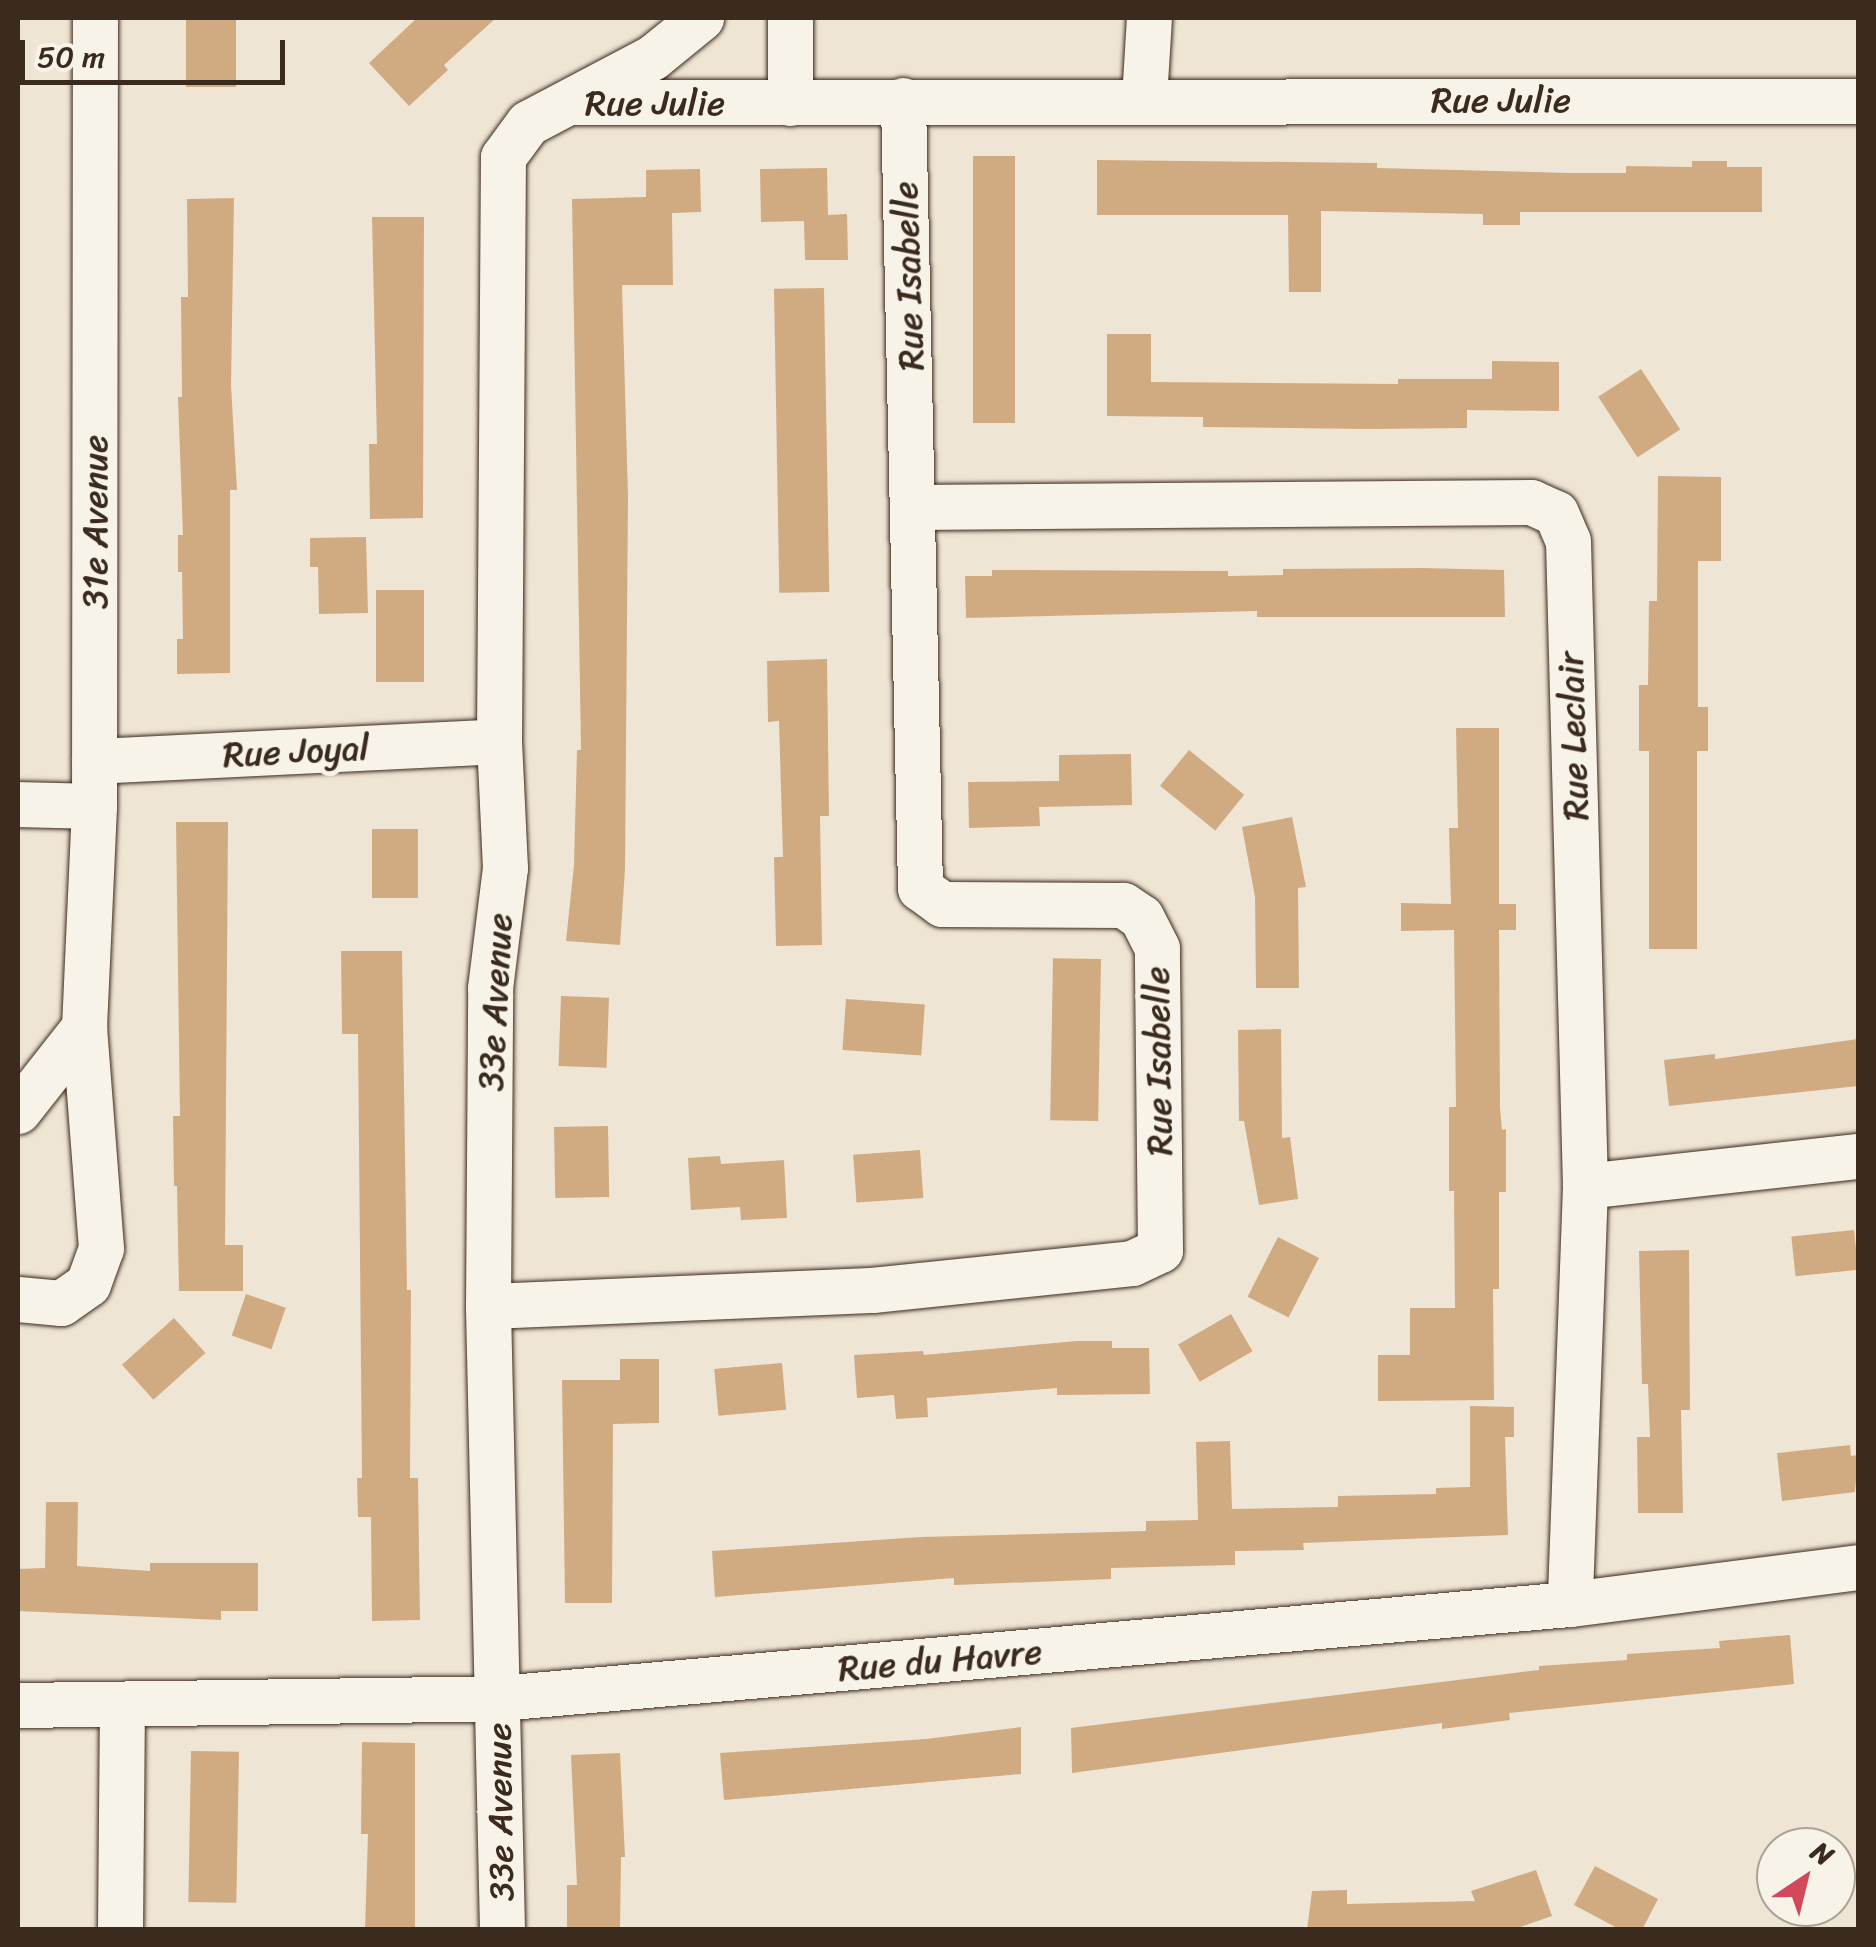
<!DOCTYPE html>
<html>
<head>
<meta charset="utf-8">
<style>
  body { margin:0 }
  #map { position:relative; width:1876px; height:1947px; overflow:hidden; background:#efe5d4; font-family:Sriracha,sans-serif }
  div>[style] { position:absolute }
  .building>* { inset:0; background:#d0ab82; transform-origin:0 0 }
  .roads { filter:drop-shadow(0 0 2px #3b2a1e) drop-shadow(0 0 2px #3b2a1e) }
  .minor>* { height:45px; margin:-22.5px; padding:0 22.5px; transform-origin:22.5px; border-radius:22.5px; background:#f7f3e8 }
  span { translate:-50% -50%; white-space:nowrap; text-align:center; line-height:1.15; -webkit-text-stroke:10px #f7f3e8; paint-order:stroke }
  .street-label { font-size:35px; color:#3b2a1e }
  .frame { position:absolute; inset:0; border:20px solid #3b2a1e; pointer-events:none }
  .north { position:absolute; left:1756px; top:1827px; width:100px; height:100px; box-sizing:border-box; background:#f7f3e8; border:2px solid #aca397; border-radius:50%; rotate:35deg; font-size:28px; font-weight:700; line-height:40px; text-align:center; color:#3b2a1e }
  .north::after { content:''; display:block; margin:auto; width:35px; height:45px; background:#d1495b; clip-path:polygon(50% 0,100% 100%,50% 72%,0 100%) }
  .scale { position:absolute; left:20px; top:40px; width:265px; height:45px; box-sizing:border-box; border:5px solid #3b2a1e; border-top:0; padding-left:12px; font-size:30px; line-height:35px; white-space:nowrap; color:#3b2a1e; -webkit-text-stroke:8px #f7f3e8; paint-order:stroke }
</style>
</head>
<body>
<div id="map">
  <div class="building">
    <div style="left:186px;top:18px;width:50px;height:69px"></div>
    <div style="clip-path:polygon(417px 18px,496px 18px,444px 65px,448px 70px,409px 106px,369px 63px)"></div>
    <div style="left:973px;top:156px;width:42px;height:267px"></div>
    <div style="clip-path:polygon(1097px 160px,1377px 163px,1377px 168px,1570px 173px,1626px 173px,1626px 166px,1692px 167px,1692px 161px,1727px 161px,1727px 167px,1762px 167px,1762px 212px,1520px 212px,1520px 225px,1483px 225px,1483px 214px,1321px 211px,1321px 292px,1289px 292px,1288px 215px,1097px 215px)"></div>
    <div style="clip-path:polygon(827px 168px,828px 215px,847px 214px,848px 260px,805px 260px,804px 221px,761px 222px,760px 169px)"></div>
    <div style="clip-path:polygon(700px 169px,701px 212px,672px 213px,673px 285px,622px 285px,628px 496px,625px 869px,620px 945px,566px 941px,574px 865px,577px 750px,581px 750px,572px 199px,646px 197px,646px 170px)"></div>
    <div style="clip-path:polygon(234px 198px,231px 385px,237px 490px,230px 490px,230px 673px,177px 674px,177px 639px,183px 639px,182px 572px,178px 572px,178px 535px,183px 535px,178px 397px,182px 397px,181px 297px,188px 297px,187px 199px)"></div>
    <div style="clip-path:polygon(372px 217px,424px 217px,423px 518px,370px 519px,369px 444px,377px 444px)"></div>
    <div style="left:824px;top:288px;width:304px;height:50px;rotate:89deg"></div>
    <div style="clip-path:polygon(1107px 334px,1151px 334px,1151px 382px,1398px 384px,1398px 379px,1492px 379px,1492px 361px,1559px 362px,1559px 411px,1467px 410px,1467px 428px,1368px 429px,1203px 427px,1203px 417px,1107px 416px)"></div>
    <div style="left:1641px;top:369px;width:72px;height:51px;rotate:57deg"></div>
    <div style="clip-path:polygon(1658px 476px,1721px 477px,1721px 561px,1698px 561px,1698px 707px,1708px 707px,1708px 751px,1697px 751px,1697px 949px,1649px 949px,1649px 751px,1639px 751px,1639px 685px,1648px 685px,1649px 601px,1657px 601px)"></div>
    <div style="clip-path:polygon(366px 537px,368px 613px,319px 614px,318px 567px,310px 567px,310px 538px)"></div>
    <div style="clip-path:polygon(1422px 568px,1504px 570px,1505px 617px,1257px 617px,1257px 611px,966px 618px,965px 576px,992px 576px,992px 570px,1228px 571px,1228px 576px,1283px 575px,1283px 569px)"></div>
    <div style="left:376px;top:590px;width:48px;height:92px"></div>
    <div style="clip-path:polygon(827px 659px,829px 816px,820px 816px,822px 945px,776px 946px,774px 857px,783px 857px,779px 721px,768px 722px,767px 661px)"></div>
    <div style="clip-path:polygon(1456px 728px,1499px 728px,1499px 904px,1516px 904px,1516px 930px,1499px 930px,1500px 1108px,1502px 1130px,1506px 1129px,1506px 1192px,1499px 1192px,1499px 1289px,1493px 1289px,1494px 1400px,1378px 1401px,1378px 1355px,1410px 1355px,1410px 1308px,1455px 1308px,1454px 1191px,1449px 1191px,1449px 1107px,1456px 1107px,1454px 930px,1401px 931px,1401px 903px,1451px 904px,1449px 828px,1458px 828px)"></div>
    <div style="left:1189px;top:750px;width:71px;height:46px;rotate:39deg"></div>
    <div style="clip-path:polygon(1131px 754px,1132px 805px,1039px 807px,1040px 826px,969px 828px,968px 782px,1059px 781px,1059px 755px)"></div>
    <div style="clip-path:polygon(1292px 817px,1306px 887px,1298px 888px,1299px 988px,1256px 988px,1255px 897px,1242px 827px)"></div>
    <div style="clip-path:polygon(176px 822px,228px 822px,225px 1245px,243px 1245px,243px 1291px,179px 1291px,177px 1186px,174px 1186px,173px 1116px,180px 1116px)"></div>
    <div style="left:372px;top:829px;width:46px;height:69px"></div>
    <div style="clip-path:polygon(341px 951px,402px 951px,407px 1290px,411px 1290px,410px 1478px,418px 1478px,420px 1620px,372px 1621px,371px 1517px,358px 1517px,357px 1478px,362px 1478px,358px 1034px,342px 1034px)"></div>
    <div style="left:1101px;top:959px;width:162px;height:48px;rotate:91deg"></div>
    <div style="left:561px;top:996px;width:48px;height:70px;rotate:2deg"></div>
    <div style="left:846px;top:999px;width:79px;height:51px;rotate:4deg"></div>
    <div style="clip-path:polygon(1281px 1029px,1282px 1138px,1290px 1137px,1298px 1199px,1259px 1205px,1244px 1121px,1239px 1121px,1238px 1030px)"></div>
    <div style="clip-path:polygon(1858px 1039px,1858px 1086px,1669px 1106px,1664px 1060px,1715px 1054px,1715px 1059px)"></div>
    <div style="left:608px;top:1126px;width:71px;height:54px;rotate:89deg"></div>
    <div style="left:920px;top:1150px;width:48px;height:67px;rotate:86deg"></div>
    <div style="clip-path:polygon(720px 1156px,721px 1164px,784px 1160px,787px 1218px,741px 1220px,740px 1207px,691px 1210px,688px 1158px)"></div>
    <div style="left:1854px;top:1230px;width:40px;height:63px;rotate:84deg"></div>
    <div style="left:1278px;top:1237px;width:46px;height:67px;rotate:27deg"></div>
    <div style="clip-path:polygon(1689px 1250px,1690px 1410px,1681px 1410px,1683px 1513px,1638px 1513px,1637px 1437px,1650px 1437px,1648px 1384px,1642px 1384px,1639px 1251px)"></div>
    <div style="left:246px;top:1294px;width:42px;height:44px;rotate:19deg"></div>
    <div style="left:1231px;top:1314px;width:43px;height:61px;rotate:60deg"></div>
    <div style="left:174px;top:1318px;width:47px;height:70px;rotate:48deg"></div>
    <div style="clip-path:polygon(1077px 1341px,1112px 1341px,1112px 1348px,1149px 1348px,1150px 1394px,1057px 1395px,1057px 1388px,927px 1398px,928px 1417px,896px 1419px,894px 1395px,857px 1398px,854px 1355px,923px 1351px,924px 1355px)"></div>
    <div style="clip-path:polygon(620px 1359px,659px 1359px,659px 1423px,613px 1424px,612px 1603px,565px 1603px,562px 1380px,620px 1380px)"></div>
    <div style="left:782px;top:1363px;width:47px;height:68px;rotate:85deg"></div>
    <div style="clip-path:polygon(1470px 1406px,1514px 1407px,1514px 1437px,1505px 1437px,1508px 1535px,1303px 1543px,1304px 1550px,1235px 1551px,1235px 1565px,1111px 1568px,1111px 1579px,954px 1585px,954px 1578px,715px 1597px,712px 1551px,921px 1537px,1146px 1531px,1146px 1521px,1198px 1520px,1196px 1442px,1230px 1441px,1232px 1509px,1338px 1507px,1338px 1496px,1436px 1494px,1436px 1488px,1470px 1487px)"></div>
    <div style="clip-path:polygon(1850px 1445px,1851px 1456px,1858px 1455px,1855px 1492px,1782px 1501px,1777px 1453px)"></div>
    <div style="clip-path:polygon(46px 1502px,78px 1502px,77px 1566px,150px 1571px,150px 1563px,258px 1563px,258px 1611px,221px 1611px,221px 1620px,18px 1611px,18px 1569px,45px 1568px)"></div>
    <div style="clip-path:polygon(1790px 1635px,1794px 1684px,1509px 1713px,1510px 1720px,1442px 1729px,1442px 1723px,1072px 1773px,1071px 1728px,1539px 1670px,1539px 1666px,1627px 1660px,1627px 1654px,1720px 1648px,1719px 1641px)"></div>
    <div style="clip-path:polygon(1021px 1727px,1021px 1774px,724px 1800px,720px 1753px,926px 1739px)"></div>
    <div style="clip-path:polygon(362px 1742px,415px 1743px,415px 1930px,365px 1930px,368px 1834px,361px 1834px)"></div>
    <div style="left:191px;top:1751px;width:48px;height:151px;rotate:1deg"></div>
    <div style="clip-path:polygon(620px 1753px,625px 1857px,621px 1857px,620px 1930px,567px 1930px,567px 1885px,577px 1885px,571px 1755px)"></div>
    <div style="clip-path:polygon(1595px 1866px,1658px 1899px,1642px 1930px,1621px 1930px,1574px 1905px)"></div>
    <div style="clip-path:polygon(1536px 1870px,1552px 1916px,1512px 1930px,1307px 1930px,1312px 1891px,1347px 1890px,1347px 1904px,1475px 1901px,1471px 1891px)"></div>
  </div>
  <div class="roads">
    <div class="minor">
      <div style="left:790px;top:18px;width:85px;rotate:90deg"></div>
      <div style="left:1144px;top:99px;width:81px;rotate:-86.5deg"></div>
      <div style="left:575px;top:102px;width:1283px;rotate:-0.04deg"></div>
      <div style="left:915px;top:507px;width:616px;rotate:-0.47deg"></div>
      <div style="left:1531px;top:502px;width:27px;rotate:24deg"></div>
      <div style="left:1556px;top:513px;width:30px;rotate:67deg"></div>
      <div style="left:1568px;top:541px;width:645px;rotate:88.49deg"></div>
      <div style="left:1585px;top:1186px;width:418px;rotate:92.1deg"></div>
      <div style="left:94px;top:761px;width:405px;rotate:-2.8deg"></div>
      <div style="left:18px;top:804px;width:76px;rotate:1.5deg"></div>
      <div style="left:18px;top:1111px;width:107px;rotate:-51.8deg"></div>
      <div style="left:84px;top:1027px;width:221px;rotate:-87.4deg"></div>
      <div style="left:94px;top:806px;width:788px;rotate:-89.93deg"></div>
      <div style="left:1585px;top:1186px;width:275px;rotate:-6.3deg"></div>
      <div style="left:18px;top:1299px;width:43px;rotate:5.3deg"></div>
      <div style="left:61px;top:1303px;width:33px;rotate:-35deg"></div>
      <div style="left:88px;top:1284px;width:38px;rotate:-70deg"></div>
      <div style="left:101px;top:1248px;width:222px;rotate:-94.4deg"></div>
      <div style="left:488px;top:1306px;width:384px;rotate:-2.4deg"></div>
      <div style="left:872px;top:1290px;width:261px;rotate:-5.9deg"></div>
      <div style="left:1132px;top:1263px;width:31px;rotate:-25deg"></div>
      <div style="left:1160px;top:1250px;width:302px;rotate:-90.6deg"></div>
      <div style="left:1157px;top:948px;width:35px;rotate:-117deg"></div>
      <div style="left:1141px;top:917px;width:22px;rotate:-146deg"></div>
      <div style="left:1123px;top:905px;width:181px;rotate:-179.7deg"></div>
      <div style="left:942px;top:904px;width:27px;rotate:-144deg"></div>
      <div style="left:920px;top:888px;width:788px;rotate:-91.24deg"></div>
      <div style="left:18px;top:1705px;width:481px;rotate:-0.8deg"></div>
      <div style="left:499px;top:1698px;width:1075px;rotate:-5.02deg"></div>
      <div style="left:1570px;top:1604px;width:290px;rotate:-7.3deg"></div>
      <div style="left:120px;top:1930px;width:224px;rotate:-89.5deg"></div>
      <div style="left:502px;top:1930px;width:624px;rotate:-91.29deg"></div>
      <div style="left:488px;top:1306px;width:318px;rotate:-89.6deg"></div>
      <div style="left:490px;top:988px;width:121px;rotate:-82.9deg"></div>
      <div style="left:505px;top:868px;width:127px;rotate:-92.7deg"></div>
      <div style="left:499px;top:741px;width:584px;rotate:-89.61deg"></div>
      <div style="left:503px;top:157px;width:42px;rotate:-53.7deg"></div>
      <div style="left:528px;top:123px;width:141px;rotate:-27.8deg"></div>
      <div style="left:653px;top:57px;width:62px;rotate:-39.1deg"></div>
    </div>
  </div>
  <div class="street-label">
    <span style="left:1501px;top:100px">Rue Julie</span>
    <span style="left:655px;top:103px">Rue Julie</span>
    <span style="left:908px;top:276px;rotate:-92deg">Rue Isabelle</span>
    <span style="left:95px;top:522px;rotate:-90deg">31e Avenue</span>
    <span style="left:1573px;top:736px;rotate:-92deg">Rue Leclair</span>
    <span style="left:296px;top:751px;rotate:-3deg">Rue Joyal</span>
    <span style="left:495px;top:1002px;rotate:-87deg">33e Avenue</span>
    <span style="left:1158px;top:1061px;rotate:-91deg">Rue Isabelle</span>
    <span style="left:940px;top:1660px;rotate:-5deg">Rue du Havre</span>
    <span style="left:500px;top:1812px;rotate:-91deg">33e Avenue</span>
  </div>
  <div class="frame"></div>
  <div class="north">N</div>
  <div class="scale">50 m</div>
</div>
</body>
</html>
